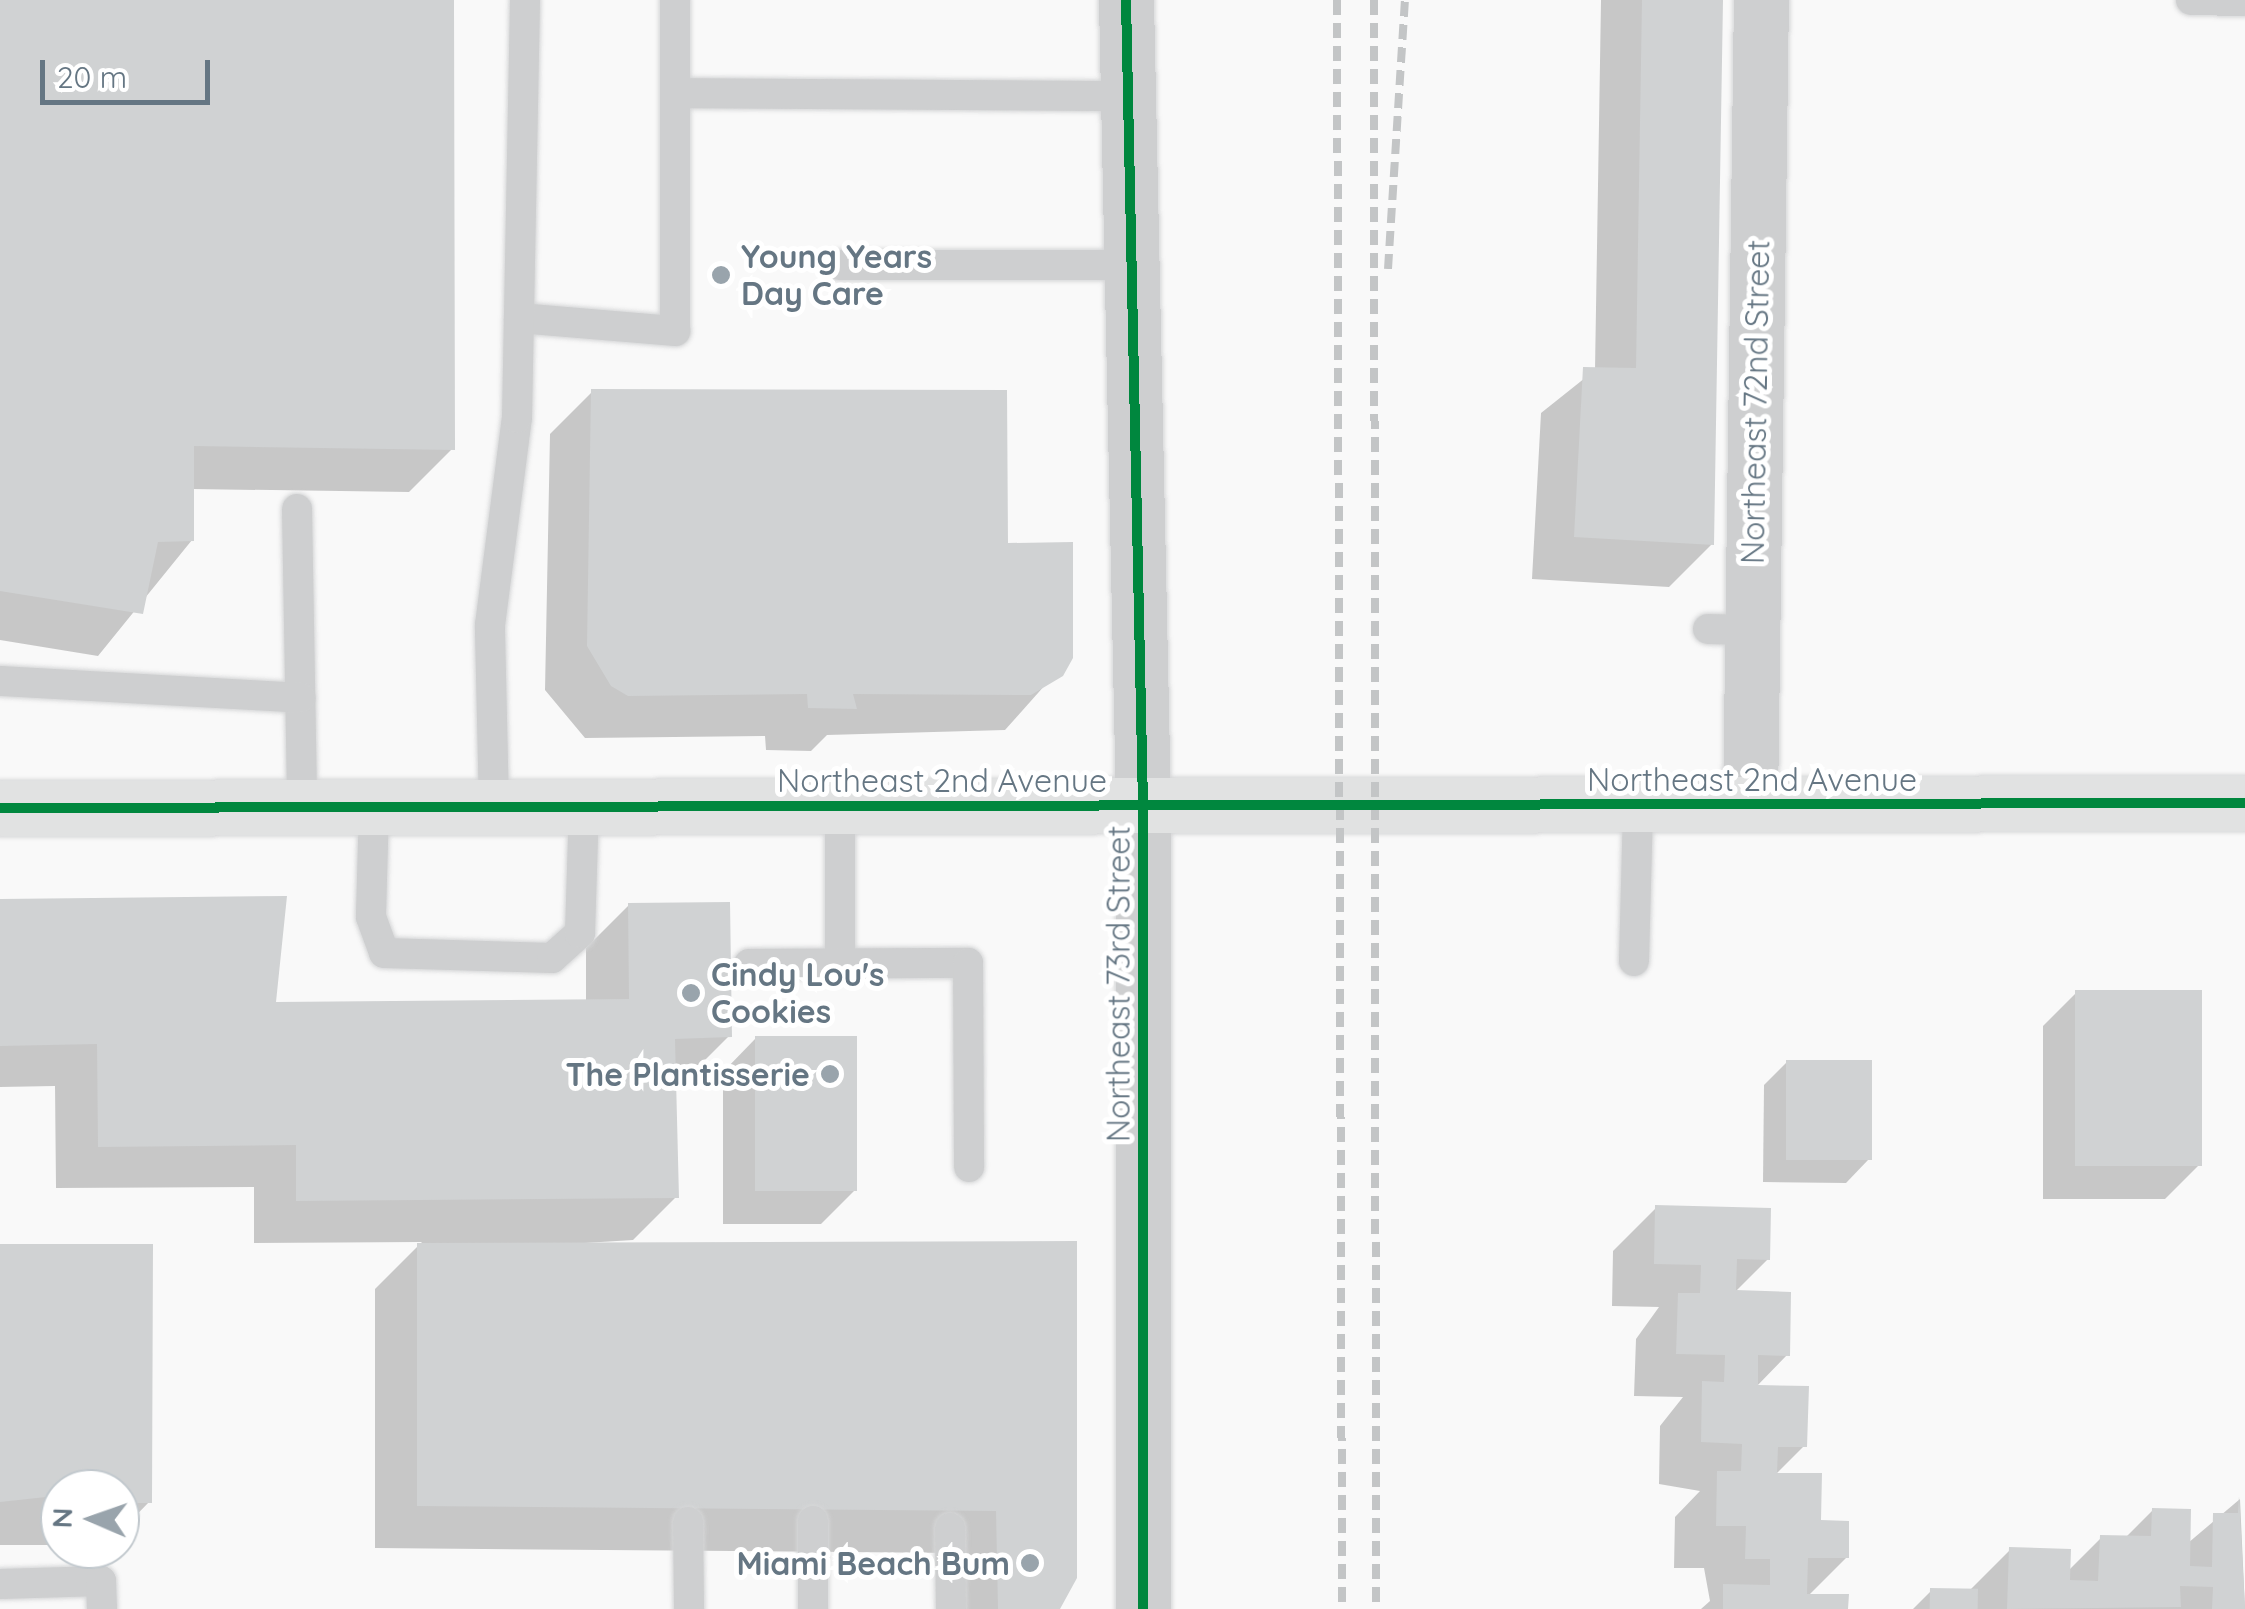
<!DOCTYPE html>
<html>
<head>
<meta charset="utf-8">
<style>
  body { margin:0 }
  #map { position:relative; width:2245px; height:1609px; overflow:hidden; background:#f9f9f9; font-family:Quicksand,sans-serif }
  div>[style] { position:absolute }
  .shadow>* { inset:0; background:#0003 }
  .building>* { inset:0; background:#d0d2d3; transform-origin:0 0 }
  .roads { filter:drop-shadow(0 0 2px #d5d6d7) drop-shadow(0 0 2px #d5d6d7) }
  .lane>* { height:30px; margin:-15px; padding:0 15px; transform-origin:15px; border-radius:15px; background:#cecfd0 }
  .street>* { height:55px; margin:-27.5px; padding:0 27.5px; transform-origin:27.5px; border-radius:27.5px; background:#cecfd0 }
  .secondary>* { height:55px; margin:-27.5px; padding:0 27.5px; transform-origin:27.5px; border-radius:27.5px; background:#e1e2e2 }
  .rail>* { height:8px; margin-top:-4px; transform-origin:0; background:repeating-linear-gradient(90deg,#c3c5c6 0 15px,transparent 0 23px) }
  .cycleway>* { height:10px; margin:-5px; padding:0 5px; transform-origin:5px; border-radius:5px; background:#00873e }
  .dots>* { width:28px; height:28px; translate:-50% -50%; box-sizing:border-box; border:5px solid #fff; border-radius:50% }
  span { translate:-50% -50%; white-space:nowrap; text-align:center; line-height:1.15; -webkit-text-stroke:10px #fff; paint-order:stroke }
  .poi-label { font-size:32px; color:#657683; font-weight:700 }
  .left { translate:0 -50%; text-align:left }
  .right { translate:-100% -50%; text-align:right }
  .street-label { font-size:32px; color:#657683 }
  .north { position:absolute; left:40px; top:1469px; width:100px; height:100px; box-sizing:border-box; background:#fff; border:2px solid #c1c8cd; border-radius:50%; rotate:272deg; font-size:28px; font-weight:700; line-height:40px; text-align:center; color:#657683 }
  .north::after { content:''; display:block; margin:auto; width:35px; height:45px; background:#99a4ac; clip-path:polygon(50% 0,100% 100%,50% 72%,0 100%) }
  .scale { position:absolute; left:40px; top:60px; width:170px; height:45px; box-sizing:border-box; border:5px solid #657683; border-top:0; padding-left:12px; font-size:30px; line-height:35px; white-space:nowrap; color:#657683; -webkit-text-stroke:8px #fff; paint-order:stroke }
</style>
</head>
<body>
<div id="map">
  <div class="shadow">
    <div style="clip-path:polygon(0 0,452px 0,452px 449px,409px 492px,191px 489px,192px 540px,98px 656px,0 640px)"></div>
    <div style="clip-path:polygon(1601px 0,1721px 0,1712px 544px,1669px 587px,1532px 579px,1541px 413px,1595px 370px)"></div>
    <div style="clip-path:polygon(592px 392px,1006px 546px,1070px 657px,1005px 730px,827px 735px,811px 751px,766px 750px,765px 736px,585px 738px,545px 690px,550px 434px)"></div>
    <div style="clip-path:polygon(284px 898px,274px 1004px,586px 1002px,586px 948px,629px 905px,729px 1036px,686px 1079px,673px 1079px,676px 1197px,633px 1240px,553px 1245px,1074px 1243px,1058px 1609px,955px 1609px,954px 1553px,375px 1548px,375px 1289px,422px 1242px,254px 1243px,254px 1187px,56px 1188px,55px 1086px,0 1087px,0 901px)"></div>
    <div style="clip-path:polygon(2076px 993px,2199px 1165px,2165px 1199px,2043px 1199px,2043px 1026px)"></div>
    <div style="clip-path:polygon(756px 1038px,855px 1190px,821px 1224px,723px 1224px,723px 1072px)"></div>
    <div style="clip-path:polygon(1787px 1062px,1869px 1159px,1846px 1183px,1763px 1182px,1764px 1085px)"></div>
    <div style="clip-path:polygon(1656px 1208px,1768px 1259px,1734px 1293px,1787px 1355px,1755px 1388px,1804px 1446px,1775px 1475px,1847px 1557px,1808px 1596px,1846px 1609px,1701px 1609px,1710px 1601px,1704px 1568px,1674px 1568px,1675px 1517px,1700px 1491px,1659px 1484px,1660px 1426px,1683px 1397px,1634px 1396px,1636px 1339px,1659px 1307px,1612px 1306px,1613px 1251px)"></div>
    <div style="clip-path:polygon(0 1246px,149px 1502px,120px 1532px,120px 1489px,60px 1489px,60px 1545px,0 1545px)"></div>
    <div style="clip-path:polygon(2240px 1499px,2245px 1609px,1913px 1609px,1931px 1591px,1968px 1592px,2010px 1550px,2068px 1571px,2101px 1538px,2125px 1538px,2153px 1510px,2188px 1543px)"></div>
  </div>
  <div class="building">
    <div style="clip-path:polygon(0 0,454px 0,455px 450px,194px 446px,194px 541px,158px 542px,143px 614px,0 591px)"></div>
    <div style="clip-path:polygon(1642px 0,1723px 0,1714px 545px,1574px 537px,1583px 367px,1636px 368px)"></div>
    <div style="clip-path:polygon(591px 389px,1007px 390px,1008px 543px,1073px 542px,1073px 658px,1063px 676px,1031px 695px,853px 694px,857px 709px,808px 708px,807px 694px,628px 696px,611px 686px,587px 646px)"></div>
    <div style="clip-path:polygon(287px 896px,276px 1002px,629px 999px,628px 903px,730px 902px,732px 1037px,675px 1039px,679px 1198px,296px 1201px,296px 1145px,98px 1147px,97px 1044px,0 1046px,0 899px)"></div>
    <div style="left:2075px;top:990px;width:127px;height:176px"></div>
    <div style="left:755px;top:1036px;width:102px;height:155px"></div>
    <div style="left:1786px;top:1060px;width:86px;height:100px"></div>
    <div style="clip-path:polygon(1655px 1205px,1771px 1208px,1770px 1260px,1737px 1259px,1736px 1290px,1791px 1292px,1790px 1356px,1758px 1355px,1758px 1385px,1809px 1386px,1807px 1447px,1778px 1447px,1777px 1473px,1822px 1473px,1821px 1520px,1849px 1521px,1849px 1558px,1808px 1558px,1807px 1594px,1849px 1594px,1848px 1609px,1723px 1609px,1723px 1584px,1770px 1585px,1770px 1559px,1745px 1559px,1746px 1526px,1716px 1526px,1717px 1471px,1741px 1471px,1742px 1444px,1701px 1442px,1702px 1381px,1724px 1382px,1725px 1355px,1676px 1354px,1678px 1293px,1700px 1293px,1701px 1265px,1654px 1264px)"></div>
    <div style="clip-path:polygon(1077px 1241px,1077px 1578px,1060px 1609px,998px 1609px,996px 1511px,417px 1506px,417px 1243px)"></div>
    <div style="clip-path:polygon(0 1244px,153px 1244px,152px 1503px,120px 1503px,120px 1489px,0 1502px)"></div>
    <div style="clip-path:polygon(2239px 1496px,2245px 1609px,2212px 1609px,2213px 1587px,2180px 1586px,2181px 1607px,2007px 1609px,2009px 1547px,2071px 1549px,2070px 1580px,2098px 1581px,2100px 1535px,2151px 1536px,2152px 1508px,2191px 1509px,2190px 1566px,2212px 1567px,2213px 1513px,2238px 1513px)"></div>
    <div style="left:1930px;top:1588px;width:48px;height:21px;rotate:1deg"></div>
  </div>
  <div class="roads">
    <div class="lane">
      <div style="left:2191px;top:0;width:54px;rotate:1.1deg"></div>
      <div style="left:675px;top:93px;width:453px;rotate:0.4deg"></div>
      <div style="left:839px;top:265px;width:294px"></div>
      <div style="left:519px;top:318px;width:157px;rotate:4.8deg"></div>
      <div style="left:675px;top:331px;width:331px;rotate:-90deg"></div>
      <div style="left:297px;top:509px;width:298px;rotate:89deg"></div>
      <div style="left:1708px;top:629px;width:43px;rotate:1.3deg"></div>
      <div style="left:0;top:681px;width:301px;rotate:3.2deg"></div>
      <div style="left:840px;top:806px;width:158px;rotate:90deg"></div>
      <div style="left:374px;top:807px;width:110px;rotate:91.6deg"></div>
      <div style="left:371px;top:917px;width:38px;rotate:70deg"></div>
      <div style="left:384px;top:953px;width:168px;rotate:1.7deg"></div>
      <div style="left:552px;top:958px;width:38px;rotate:-42deg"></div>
      <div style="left:580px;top:933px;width:127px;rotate:-88.2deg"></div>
      <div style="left:494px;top:807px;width:182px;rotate:-91.3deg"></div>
      <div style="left:490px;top:625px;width:209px;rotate:-82.6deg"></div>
      <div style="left:517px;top:418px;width:418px;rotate:-88.9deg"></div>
      <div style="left:1634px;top:961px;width:157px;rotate:-88.5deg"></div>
      <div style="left:749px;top:964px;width:219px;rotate:-0.3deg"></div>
      <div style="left:968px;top:963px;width:204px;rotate:89.7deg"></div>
      <div style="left:688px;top:1522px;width:87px;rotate:89.3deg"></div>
      <div style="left:950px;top:1528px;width:81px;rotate:89.3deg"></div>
      <div style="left:0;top:1584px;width:101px;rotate:-1.7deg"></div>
      <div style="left:101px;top:1581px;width:28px;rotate:88deg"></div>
      <div style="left:813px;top:1609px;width:88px;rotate:-90deg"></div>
    </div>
    <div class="street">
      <div style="left:1126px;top:0;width:804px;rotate:88.79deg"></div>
      <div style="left:1143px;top:804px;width:805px;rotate:90deg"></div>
      <div style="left:1750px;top:804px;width:804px;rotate:-89.22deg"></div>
    </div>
    <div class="secondary">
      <div style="left:0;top:808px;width:2245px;rotate:-0.13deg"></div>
    </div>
  </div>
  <div class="rail">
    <div style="left:1337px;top:0;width:1609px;rotate:89.82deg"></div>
    <div style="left:1374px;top:0;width:1609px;rotate:89.93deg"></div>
    <div style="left:1388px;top:269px;width:270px;rotate:-86.4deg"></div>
  </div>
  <div class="cycleway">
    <div style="left:1126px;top:0;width:804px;rotate:88.79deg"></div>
    <div style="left:1143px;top:804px;width:805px;rotate:90deg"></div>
    <div style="left:0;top:808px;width:2245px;rotate:-0.13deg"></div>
  </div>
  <div class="dots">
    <div style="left:721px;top:275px;background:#99a4ac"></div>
    <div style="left:691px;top:993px;background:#99a4ac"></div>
    <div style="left:830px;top:1074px;background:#99a4ac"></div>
    <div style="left:1030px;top:1563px;background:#99a4ac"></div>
  </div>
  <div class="poi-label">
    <span class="left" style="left:741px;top:275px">Young Years<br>Day Care</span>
    <span class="left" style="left:711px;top:993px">Cindy Lou's<br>Cookies</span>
    <span class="right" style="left:810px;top:1074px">The Plantisserie</span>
    <span class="right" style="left:1010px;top:1563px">Miami Beach Bum</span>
  </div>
  <div class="street-label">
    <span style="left:1755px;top:402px;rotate:-89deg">Northeast 72nd Street</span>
    <span style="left:1752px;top:779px">Northeast 2nd Avenue</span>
    <span style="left:942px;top:780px">Northeast 2nd Avenue</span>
    <span style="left:1118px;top:984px;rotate:-90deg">Northeast 73rd Street</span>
  </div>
  <div class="north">N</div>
  <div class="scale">20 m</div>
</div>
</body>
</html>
